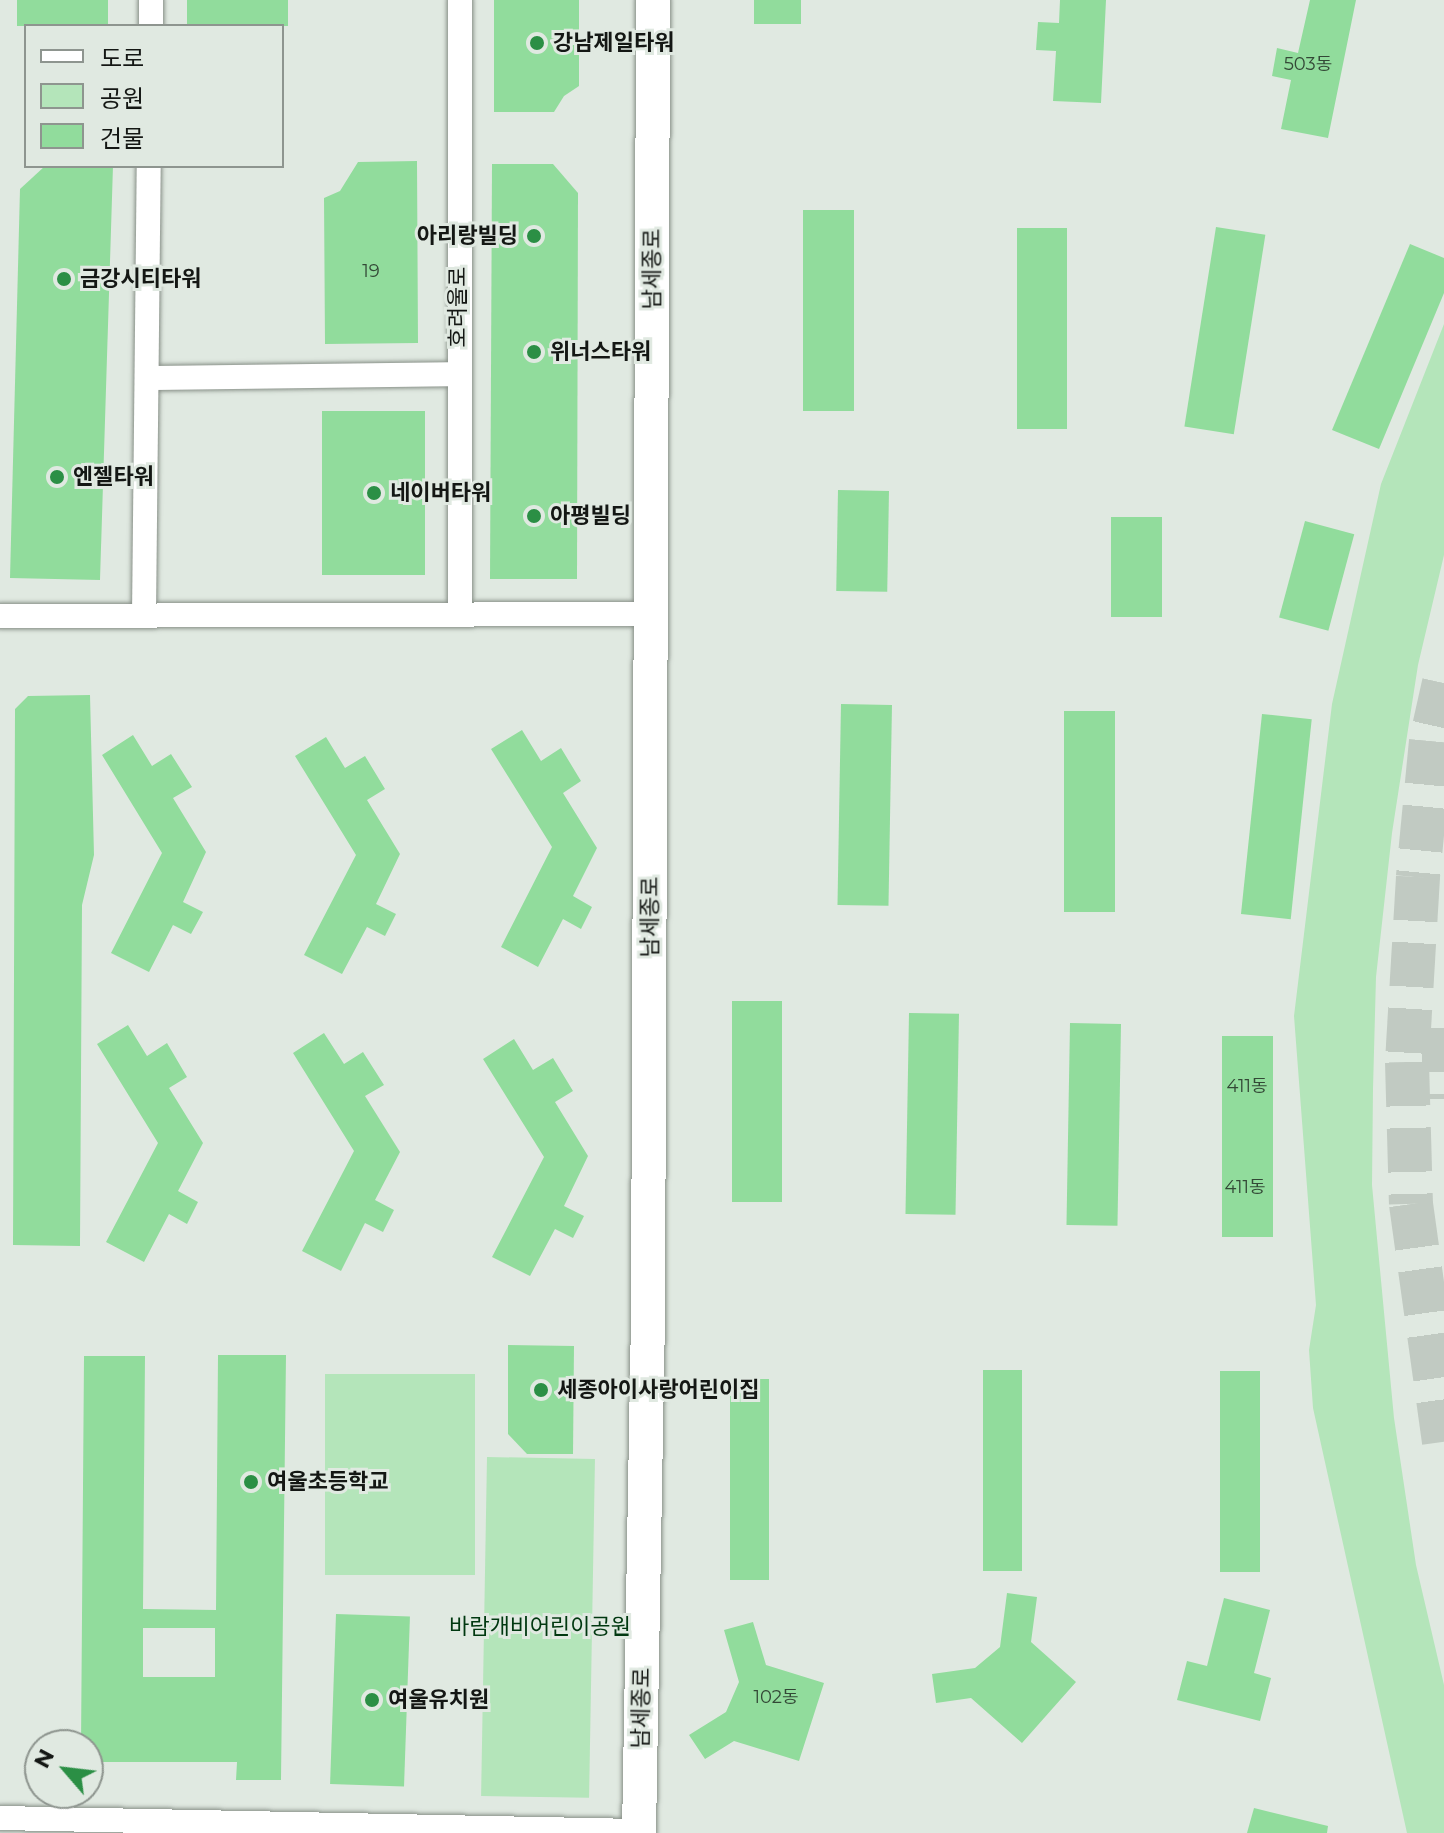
<!DOCTYPE html>
<html>
<head>
<meta charset="utf-8">
<style>
  body { margin:0 }
  #map { position:relative; width:1444px; height:1833px; overflow:hidden; background:#e0e9e1; font-family:Montserrat,"Noto Sans KR",sans-serif }
  div>[style] { position:absolute }
  .green>* { inset:0; background:#b4e5ba; transform-origin:0 0 }
  .building>* { inset:0; background:#91dc9c; transform-origin:0 0 }
  .highway-tunnel>* { height:44px; margin-top:-22px; transform-origin:0; background:repeating-linear-gradient(90deg,#c1cac2 0 44px,transparent 0 66px) }
  .roads { filter:drop-shadow(0 0 2px #889088) drop-shadow(0 0 2px #889088) }
  .street>* { height:24px; margin:-12px; padding:0 12px; transform-origin:12px; border-radius:12px; background:#fff }
  .secondary>* { height:34px; margin:-17px; padding:0 17px; transform-origin:17px; border-radius:17px; background:#fff }
  .dots>* { width:22px; height:22px; translate:-50% -50%; box-sizing:border-box; border:4px solid #e0e9e1; border-radius:50% }
  span { translate:-50% -50%; white-space:nowrap; text-align:center; line-height:1.15; -webkit-text-stroke:6px #e0e9e1; paint-order:stroke }
  .number-label { font-size:18px; color:#334836 }
  .number-label span { -webkit-text-stroke-width:0 }
  .poi-label { font-size:22px; color:#141714; font-weight:700 }
  .left { translate:0 -50%; text-align:left }
  .right { translate:-100% -50%; text-align:right }
  .street-label { font-size:22px; color:#141714 }
  .park-label { font-size:22px; color:#003810 }
  .legend { position:absolute; left:24px; top:24px; width:260px; height:144px; box-sizing:border-box; background:#e0e9e1; border:2px solid #8e958f; margin:0; padding:10px 14px; list-style:none; font-size:24px; color:#141714 }
  .legend li { display:flex; align-items:center; gap:16px; height:40px }
  .legend b { width:40px; border:2px solid #8e958f }
  .north { position:absolute; left:24px; top:1729px; width:80px; height:80px; box-sizing:border-box; background:#e0e9e1; border:2px solid #8e958f; border-radius:50%; rotate:298deg; font-size:22px; font-weight:700; line-height:32px; text-align:center; color:#141714 }
  .north::after { content:''; display:block; margin:auto; width:28px; height:36px; background:#2b8f45; clip-path:polygon(50% 0,100% 100%,50% 72%,0 100%) }
</style>
</head>
<body>
<div id="map">
  <div class="green">
    <div style="clip-path:polygon(1444px 324px,1444px 555px,1418px 665px,1392px 833px,1376px 977px,1373px 1089px,1372px 1185px,1394px 1418px,1416px 1565px,1444px 1685px,1444px 1833px,1407px 1833px,1313px 1408px,1309px 1350px,1316px 1305px,1294px 1016px,1332px 704px,1381px 484px)"></div>
    <div style="left:325px;top:1374px;width:150px;height:201px"></div>
    <div style="left:487px;top:1457px;width:108px;height:339px;rotate:1deg"></div>
  </div>
  <div class="building">
    <div style="left:17px;top:0;width:91px;height:26px"></div>
    <div style="left:187px;top:0;width:101px;height:26px"></div>
    <div style="clip-path:polygon(494px 0,579px 0,579px 86px,564px 96px,554px 112px,494px 112px)"></div>
    <div style="left:754px;top:0;width:47px;height:24px"></div>
    <div style="clip-path:polygon(1060px 0,1106px 0,1101px 103px,1053px 101px,1056px 51px,1036px 50px,1038px 22px,1059px 23px)"></div>
    <div style="clip-path:polygon(1310px 0,1356px 0,1328px 138px,1281px 129px,1291px 80px,1272px 76px,1277px 48px,1298px 53px)"></div>
    <div style="clip-path:polygon(417px 161px,418px 343px,325px 344px,324px 198px,340px 191px,358px 162px)"></div>
    <div style="clip-path:polygon(492px 164px,553px 164px,578px 193px,577px 579px,490px 579px)"></div>
    <div style="clip-path:polygon(45px 166px,113px 166px,100px 580px,10px 578px,20px 189px)"></div>
    <div style="left:803px;top:210px;width:51px;height:201px"></div>
    <div style="left:1216px;top:227px;width:50px;height:202px;rotate:9deg"></div>
    <div style="left:1017px;top:228px;width:50px;height:201px"></div>
    <div style="clip-path:polygon(1410px 244px,1444px 258px,1444px 293px,1379px 449px,1332px 430px)"></div>
    <div style="left:322px;top:411px;width:103px;height:164px"></div>
    <div style="left:838px;top:490px;width:51px;height:101px;rotate:1deg"></div>
    <div style="left:1111px;top:517px;width:51px;height:100px"></div>
    <div style="left:1305px;top:521px;width:51px;height:100px;rotate:15deg"></div>
    <div style="clip-path:polygon(90px 695px,94px 855px,82px 905px,80px 1246px,13px 1245px,15px 709px,28px 696px)"></div>
    <div style="left:841px;top:704px;width:51px;height:201px;rotate:1deg"></div>
    <div style="left:1064px;top:711px;width:51px;height:201px"></div>
    <div style="left:1262px;top:714px;width:50px;height:201px;rotate:6deg"></div>
    <div style="clip-path:polygon(522px 730px,541px 761px,561px 748px,581px 781px,563px 793px,597px 848px,573px 896px,592px 907px,581px 929px,563px 919px,538px 967px,501px 947px,552px 847px,491px 749px)"></div>
    <div style="clip-path:polygon(133px 735px,152px 766px,171px 754px,192px 787px,173px 798px,206px 852px,183px 902px,203px 912px,191px 934px,173px 925px,149px 972px,111px 953px,162px 853px,102px 755px)"></div>
    <div style="clip-path:polygon(326px 737px,345px 768px,365px 756px,385px 789px,367px 800px,400px 854px,376px 904px,396px 914px,385px 936px,367px 927px,342px 974px,304px 955px,356px 855px,295px 756px)"></div>
    <div style="left:732px;top:1001px;width:50px;height:201px"></div>
    <div style="left:909px;top:1013px;width:50px;height:201px;rotate:1deg"></div>
    <div style="left:1070px;top:1023px;width:51px;height:202px;rotate:1deg"></div>
    <div style="clip-path:polygon(128px 1025px,147px 1056px,167px 1043px,187px 1077px,169px 1088px,203px 1143px,178px 1191px,198px 1202px,187px 1224px,169px 1214px,144px 1262px,106px 1242px,158px 1143px,97px 1044px)"></div>
    <div style="clip-path:polygon(324px 1033px,344px 1064px,363px 1052px,384px 1085px,365px 1096px,400px 1152px,375px 1200px,394px 1210px,383px 1232px,365px 1223px,341px 1271px,302px 1251px,354px 1151px,293px 1053px)"></div>
    <div style="left:1222px;top:1036px;width:51px;height:201px"></div>
    <div style="clip-path:polygon(514px 1039px,533px 1070px,553px 1058px,573px 1091px,555px 1102px,588px 1156px,564px 1206px,584px 1216px,573px 1238px,555px 1229px,530px 1276px,492px 1257px,544px 1157px,483px 1059px)"></div>
    <div style="clip-path:polygon(508px 1345px,574px 1346px,573px 1454px,527px 1454px,508px 1434px)"></div>
    <div style="clip-path:polygon(evenodd,218px 1355px,286px 1355px,281px 1780px,236px 1780px,237px 1762px,88px 1762px,88px 1745px,81px 1745px,84px 1356px,145px 1356px,143px 1609px,216px 1610px,218px 1355px,143px 1628px,215px 1628px,215px 1677px,143px 1677px,143px 1628px)"></div>
    <div style="left:983px;top:1370px;width:39px;height:201px"></div>
    <div style="left:1220px;top:1371px;width:40px;height:201px"></div>
    <div style="left:730px;top:1379px;width:39px;height:201px"></div>
    <div style="clip-path:polygon(1007px 1593px,1037px 1597px,1031px 1642px,1076px 1682px,1022px 1743px,971px 1698px,936px 1703px,932px 1674px,975px 1668px,1000px 1647px)"></div>
    <div style="clip-path:polygon(1224px 1598px,1270px 1610px,1254px 1673px,1271px 1678px,1260px 1721px,1177px 1700px,1187px 1661px,1207px 1666px)"></div>
    <div style="left:336px;top:1614px;width:74px;height:170px;rotate:2deg"></div>
    <div style="clip-path:polygon(753px 1622px,766px 1665px,824px 1683px,799px 1761px,734px 1741px,705px 1759px,689px 1735px,726px 1712px,739px 1682px,724px 1630px)"></div>
    <div style="clip-path:polygon(1254px 1808px,1328px 1826px,1327px 1833px,1247px 1833px)"></div>
  </div>
  <div class="highway-tunnel">
    <div style="left:1444px;top:683px;width:59px;rotate:102.6deg"></div>
    <div style="left:1431px;top:741px;width:137px;rotate:95.5deg"></div>
    <div style="left:1418px;top:877px;width:185px;rotate:93.4deg"></div>
    <div style="left:1407px;top:1062px;width:142px;rotate:88.4deg"></div>
    <div style="left:1411px;top:1204px;width:240px;rotate:82.1deg"></div>
    <div style="left:1444px;top:1028px;width:71px;rotate:90deg"></div>
  </div>
  <div class="roads">
    <div class="street">
      <div style="left:460px;top:0;width:614px;rotate:90deg"></div>
      <div style="left:151px;top:26px;width:26px;rotate:-90deg"></div>
      <div style="left:147px;top:378px;width:310px;rotate:-0.7deg"></div>
      <div style="left:144px;top:615px;width:449px;rotate:-89.4deg"></div>
      <div style="left:0;top:616px;width:652px;rotate:-0.18deg"></div>
      <div style="left:0;top:1818px;width:639px;rotate:1.17deg"></div>
    </div>
    <div class="secondary">
      <div style="left:639px;top:1833px;width:518px;rotate:-89deg"></div>
      <div style="left:648px;top:1315px;width:1315px;rotate:-89.78deg"></div>
    </div>
  </div>
  <div class="dots">
    <div style="left:537px;top:43px;background:#2b8f45"></div>
    <div style="left:534px;top:236px;background:#2b8f45"></div>
    <div style="left:64px;top:279px;background:#2b8f45"></div>
    <div style="left:534px;top:352px;background:#2b8f45"></div>
    <div style="left:57px;top:477px;background:#2b8f45"></div>
    <div style="left:374px;top:493px;background:#2b8f45"></div>
    <div style="left:534px;top:516px;background:#2b8f45"></div>
    <div style="left:541px;top:1390px;background:#2b8f45"></div>
    <div style="left:251px;top:1482px;background:#2b8f45"></div>
    <div style="left:372px;top:1700px;background:#2b8f45"></div>
  </div>
  <div class="number-label">
    <span style="left:1308px;top:64px">503동</span>
    <span style="left:371px;top:271px">19</span>
    <span style="left:1247px;top:1086px">411동</span>
    <span style="left:1245px;top:1187px">411동</span>
    <span style="left:776px;top:1697px">102동</span>
  </div>
  <div class="poi-label">
    <span class="left" style="left:553px;top:43px">강남제일타워</span>
    <span class="right" style="left:518px;top:236px">아리랑빌딩</span>
    <span class="left" style="left:80px;top:279px">금강시티타워</span>
    <span class="left" style="left:550px;top:352px">위너스타워</span>
    <span class="left" style="left:73px;top:477px">엔젤타워</span>
    <span class="left" style="left:390px;top:493px">네이버타워</span>
    <span class="left" style="left:550px;top:516px">아평빌딩</span>
    <span class="left" style="left:557px;top:1390px">세종아이사랑어린이집</span>
    <span class="left" style="left:267px;top:1482px">여울초등학교</span>
    <span class="left" style="left:388px;top:1700px">여울유치원</span>
  </div>
  <div class="street-label">
    <span style="left:652px;top:269px;rotate:-90deg">남세종로</span>
    <span style="left:458px;top:307px;rotate:-90deg">호려울로</span>
    <span style="left:650px;top:917px;rotate:-90deg">남세종로</span>
    <span style="left:641px;top:1708px;rotate:-89deg">남세종로</span>
  </div>
  <div class="park-label">
    <span style="left:540px;top:1627px">바람개비어린이공원</span>
  </div>
  <ul class="legend">
  <li><b style="height:10px;background:#fff"></b>도로</li>
  <li><b style="height:22px;background:#b4e5ba"></b>공원</li>
  <li><b style="height:22px;background:#91dc9c"></b>건물</li>
  </ul>
  <div class="north">N</div>
</div>
</body>
</html>
